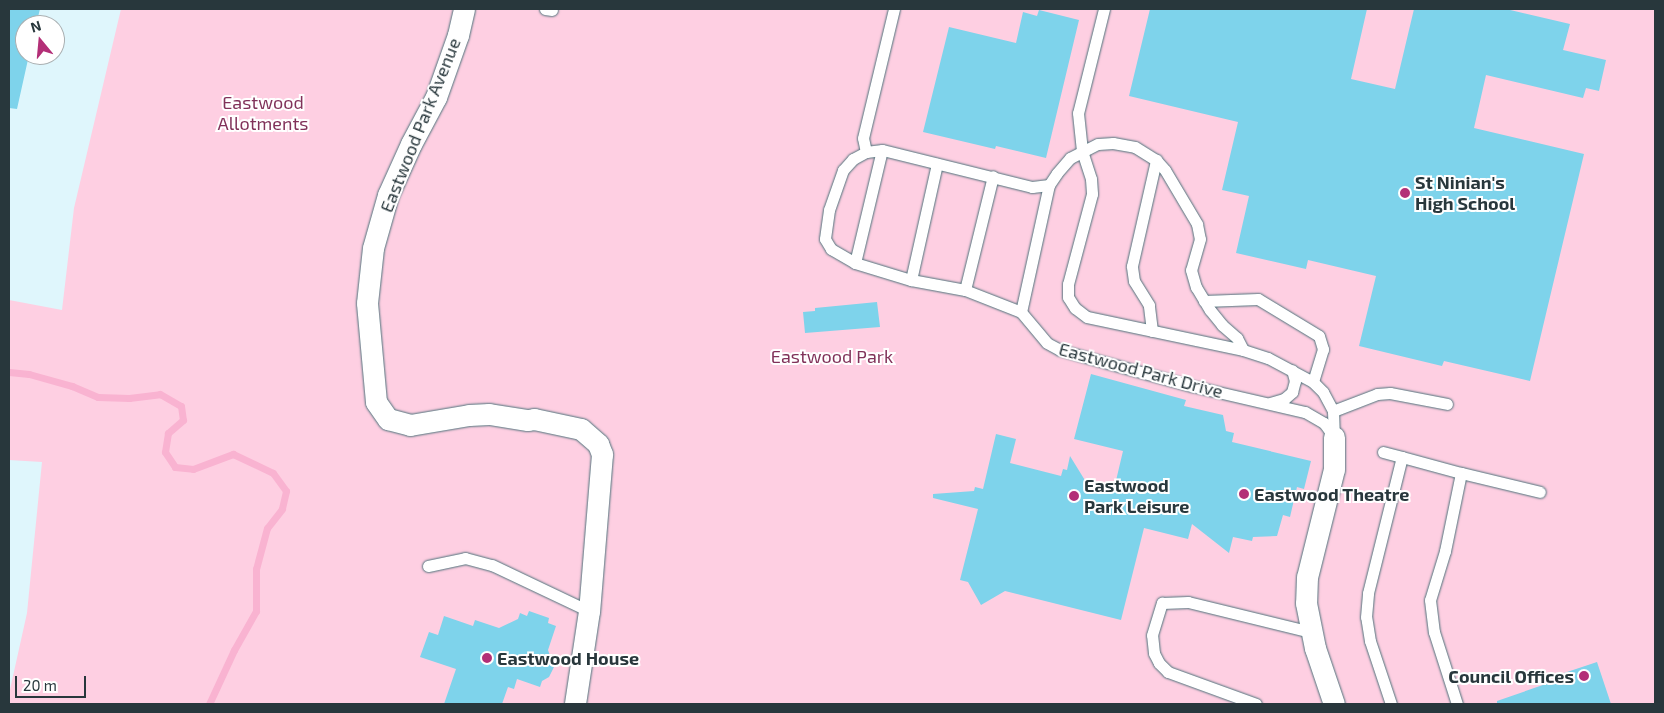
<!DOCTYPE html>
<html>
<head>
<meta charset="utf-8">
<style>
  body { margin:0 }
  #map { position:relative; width:1664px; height:713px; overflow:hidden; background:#dff6fc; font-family:"Exo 2",sans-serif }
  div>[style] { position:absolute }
  .green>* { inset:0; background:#fecfe2 }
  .stream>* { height:7px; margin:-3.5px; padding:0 3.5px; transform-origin:3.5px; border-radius:3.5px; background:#f9b3d1 }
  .building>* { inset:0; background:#7ed3eb }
  .roads { filter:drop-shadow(0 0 1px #4f727b) drop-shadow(0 0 1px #4f727b) }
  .lane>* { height:11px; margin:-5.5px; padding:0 5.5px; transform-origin:5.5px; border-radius:5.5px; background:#fff }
  .street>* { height:21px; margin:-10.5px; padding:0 10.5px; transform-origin:10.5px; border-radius:10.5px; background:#fff }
  .dots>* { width:14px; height:14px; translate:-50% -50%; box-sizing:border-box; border:2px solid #fff; border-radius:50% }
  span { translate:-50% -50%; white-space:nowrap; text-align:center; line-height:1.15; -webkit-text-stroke:4px #fff; paint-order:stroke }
  .park-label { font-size:18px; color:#81325a }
  .street-label { font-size:18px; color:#28373c }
  .poi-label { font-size:18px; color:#28373c; font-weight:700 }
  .left { translate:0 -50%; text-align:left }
  .right { translate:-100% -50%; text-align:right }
  .frame { position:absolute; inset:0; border:10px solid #28373c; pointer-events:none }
  .north { position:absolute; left:15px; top:15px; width:50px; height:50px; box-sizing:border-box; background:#fff; border:1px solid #a9afb1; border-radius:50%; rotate:343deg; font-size:14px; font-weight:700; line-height:20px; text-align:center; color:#28373c }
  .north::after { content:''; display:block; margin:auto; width:18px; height:22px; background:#b32f77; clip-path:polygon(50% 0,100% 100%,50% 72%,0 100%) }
  .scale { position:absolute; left:15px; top:676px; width:71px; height:22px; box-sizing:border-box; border:2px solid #28373c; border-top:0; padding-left:6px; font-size:15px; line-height:18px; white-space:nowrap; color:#28373c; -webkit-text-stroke:4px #fff; paint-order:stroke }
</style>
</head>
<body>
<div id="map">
  <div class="green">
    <div style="clip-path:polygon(121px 9px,1655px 9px,1655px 704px,9px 704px,9px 694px,27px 613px,42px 462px,9px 460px,9px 300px,62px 310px,74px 208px)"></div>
  </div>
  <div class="stream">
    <div style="left:9px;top:372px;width:20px;rotate:6deg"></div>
    <div style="left:29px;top:374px;width:45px;rotate:15.6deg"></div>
    <div style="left:72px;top:386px;width:28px;rotate:23deg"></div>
    <div style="left:98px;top:397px;width:31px;rotate:2deg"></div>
    <div style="left:129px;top:398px;width:31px;rotate:-7deg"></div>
    <div style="left:160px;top:394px;width:24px;rotate:30deg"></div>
    <div style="left:181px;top:406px;width:14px;rotate:82deg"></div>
    <div style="left:183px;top:420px;width:20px;rotate:139deg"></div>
    <div style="left:168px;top:433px;width:19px;rotate:99deg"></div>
    <div style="left:165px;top:452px;width:18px;rotate:56deg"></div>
    <div style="left:175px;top:467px;width:18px;rotate:6deg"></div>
    <div style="left:193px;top:469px;width:43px;rotate:-20.6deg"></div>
    <div style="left:233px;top:454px;width:44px;rotate:25.4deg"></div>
    <div style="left:273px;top:473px;width:22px;rotate:54deg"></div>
    <div style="left:286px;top:491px;width:18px;rotate:103deg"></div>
    <div style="left:282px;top:509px;width:24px;rotate:128deg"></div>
    <div style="left:267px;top:528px;width:42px;rotate:105deg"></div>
    <div style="left:256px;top:569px;width:42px;rotate:90deg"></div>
    <div style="left:256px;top:611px;width:45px;rotate:119.4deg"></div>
    <div style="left:234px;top:650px;width:60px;rotate:114.8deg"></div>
  </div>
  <div class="building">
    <div style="clip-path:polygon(9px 9px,40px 9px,36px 25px,25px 25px,25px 55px,29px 55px,17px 109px,9px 108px)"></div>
    <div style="clip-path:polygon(1150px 9px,1367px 9px,1351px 79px,1395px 89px,1414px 9px,1506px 9px,1570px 24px,1563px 50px,1606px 60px,1599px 91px,1586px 88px,1583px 98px,1486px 75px,1474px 128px,1584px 154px,1530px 381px,1444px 361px,1442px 366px,1359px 346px,1376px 276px,1308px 260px,1306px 269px,1236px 253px,1249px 196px,1222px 190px,1238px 122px,1129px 96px)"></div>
    <div style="clip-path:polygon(1039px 10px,1079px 20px,1046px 158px,996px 146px,995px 149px,923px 132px,949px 27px,1016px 43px,1023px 12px,1037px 16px)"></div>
    <div style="clip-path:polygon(877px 302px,880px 327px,805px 333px,803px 312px,815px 311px,815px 308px)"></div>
    <div style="clip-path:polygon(1091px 374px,1186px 400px,1184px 406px,1223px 415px,1226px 431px,1234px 433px,1232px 442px,1311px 461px,1304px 489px,1297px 487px,1290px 517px,1283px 515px,1277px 536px,1253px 537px,1252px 541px,1233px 537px,1229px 553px,1192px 524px,1188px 539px,1144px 528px,1121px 620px,1005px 591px,981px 605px,968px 582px,960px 580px,978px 509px,933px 498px,933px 494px,974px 491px,975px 487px,983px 489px,996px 434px,1016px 439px,1010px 463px,1061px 476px,1063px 469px,1067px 470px,1070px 456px,1086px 482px,1114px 489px,1123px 451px,1074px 439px)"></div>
    <div style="clip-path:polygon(529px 611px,549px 618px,548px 623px,556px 626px,548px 650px,554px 667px,549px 677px,542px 681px,540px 687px,517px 679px,514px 689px,508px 687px,502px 704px,444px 704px,456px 669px,420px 657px,429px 632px,438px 635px,444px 616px,473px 626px,475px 620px,499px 628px,518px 619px,520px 613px,527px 616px)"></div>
    <div style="clip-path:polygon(1597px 662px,1611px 704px,1497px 704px,1497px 701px,1566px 677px,1564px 673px)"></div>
  </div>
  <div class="roads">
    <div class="lane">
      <div style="left:545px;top:9px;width:7px;rotate:8deg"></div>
      <div style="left:1104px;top:9px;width:107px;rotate:104deg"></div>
      <div style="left:1078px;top:113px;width:38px;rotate:84deg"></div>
      <div style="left:1082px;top:151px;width:29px;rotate:72deg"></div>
      <div style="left:1091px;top:179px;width:15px;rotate:86deg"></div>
      <div style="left:1092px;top:194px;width:93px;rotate:104.9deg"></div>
      <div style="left:1068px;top:284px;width:13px;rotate:90deg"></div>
      <div style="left:1068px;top:297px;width:13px;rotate:58deg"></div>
      <div style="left:1075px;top:308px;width:15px;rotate:37deg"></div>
      <div style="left:1087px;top:317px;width:159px;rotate:11.9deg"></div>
      <div style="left:866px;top:152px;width:14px;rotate:-102deg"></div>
      <div style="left:863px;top:138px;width:133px;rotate:-76.5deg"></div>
      <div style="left:1049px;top:185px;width:17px;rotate:173deg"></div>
      <div style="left:1032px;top:187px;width:154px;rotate:-166.1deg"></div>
      <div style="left:882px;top:150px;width:16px;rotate:173deg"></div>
      <div style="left:866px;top:152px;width:15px;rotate:152deg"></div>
      <div style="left:853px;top:159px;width:15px;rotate:132deg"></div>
      <div style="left:843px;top:170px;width:42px;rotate:109.3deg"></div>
      <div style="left:829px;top:210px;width:29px;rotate:98deg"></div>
      <div style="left:825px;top:239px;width:12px;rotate:59deg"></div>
      <div style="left:831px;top:249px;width:28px;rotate:30deg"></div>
      <div style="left:855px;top:263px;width:59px;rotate:16.9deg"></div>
      <div style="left:911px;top:280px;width:55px;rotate:10.5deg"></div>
      <div style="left:965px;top:290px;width:60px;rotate:21.4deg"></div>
      <div style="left:1021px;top:312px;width:40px;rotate:50deg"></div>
      <div style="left:1047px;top:343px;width:15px;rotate:28deg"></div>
      <div style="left:1060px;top:350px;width:137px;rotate:15.3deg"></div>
      <div style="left:1192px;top:386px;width:116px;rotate:13deg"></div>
      <div style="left:1305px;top:412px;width:22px;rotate:30deg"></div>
      <div style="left:1324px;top:423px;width:17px;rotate:54deg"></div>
      <div style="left:855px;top:263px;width:116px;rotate:-76.6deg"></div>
      <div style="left:911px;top:280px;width:119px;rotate:-77.4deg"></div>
      <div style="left:965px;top:290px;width:117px;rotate:-76.2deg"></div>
      <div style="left:1204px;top:301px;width:54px;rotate:-2.1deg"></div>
      <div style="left:1258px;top:299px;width:71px;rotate:31.2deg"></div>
      <div style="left:1319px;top:336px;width:14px;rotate:73deg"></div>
      <div style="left:1323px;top:349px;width:34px;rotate:107deg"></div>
      <div style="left:1021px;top:312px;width:130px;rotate:-77.6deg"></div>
      <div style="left:1049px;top:185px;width:14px;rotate:-56deg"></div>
      <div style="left:1057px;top:173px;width:20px;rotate:-49deg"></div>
      <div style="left:1070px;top:158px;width:31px;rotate:-27deg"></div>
      <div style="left:1098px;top:144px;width:15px;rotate:-4deg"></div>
      <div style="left:1113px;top:143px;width:22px;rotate:10deg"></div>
      <div style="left:1135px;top:147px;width:25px;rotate:32deg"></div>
      <div style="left:1156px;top:160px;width:13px;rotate:48deg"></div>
      <div style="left:1165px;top:170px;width:63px;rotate:59.3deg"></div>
      <div style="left:1197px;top:224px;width:15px;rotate:79deg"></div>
      <div style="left:1200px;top:239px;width:32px;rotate:106deg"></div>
      <div style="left:1191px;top:270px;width:18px;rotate:74deg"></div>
      <div style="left:1196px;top:287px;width:27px;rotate:59deg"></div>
      <div style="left:1210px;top:310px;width:19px;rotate:51deg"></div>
      <div style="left:1222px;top:325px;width:20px;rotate:41deg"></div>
      <div style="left:1237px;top:338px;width:13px;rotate:63deg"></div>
      <div style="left:1243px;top:350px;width:26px;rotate:18deg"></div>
      <div style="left:1268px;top:358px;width:51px;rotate:28.1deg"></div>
      <div style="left:1313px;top:382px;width:14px;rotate:45deg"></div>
      <div style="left:1323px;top:392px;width:21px;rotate:62deg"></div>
      <div style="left:1333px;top:411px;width:26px;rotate:88deg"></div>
      <div style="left:1152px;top:331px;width:26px;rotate:-97deg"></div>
      <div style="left:1149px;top:305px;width:28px;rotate:-122deg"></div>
      <div style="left:1134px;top:281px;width:15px;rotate:-98deg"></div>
      <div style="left:1132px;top:266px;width:109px;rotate:-77.2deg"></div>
      <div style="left:1270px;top:403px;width:15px;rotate:-16deg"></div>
      <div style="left:1284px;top:399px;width:11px;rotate:-41deg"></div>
      <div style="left:1292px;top:392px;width:11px;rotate:-75deg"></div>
      <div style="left:1295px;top:381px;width:11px;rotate:-105deg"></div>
      <div style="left:1333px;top:411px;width:47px;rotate:-21.1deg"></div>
      <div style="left:1377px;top:394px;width:13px;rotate:-4deg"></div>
      <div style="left:1390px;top:393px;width:58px;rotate:10.9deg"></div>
      <div style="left:1383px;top:452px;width:20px;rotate:15deg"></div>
      <div style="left:1461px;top:473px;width:81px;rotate:13.5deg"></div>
      <div style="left:428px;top:566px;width:38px;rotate:-12deg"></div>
      <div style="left:465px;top:558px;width:28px;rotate:15deg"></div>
      <div style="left:492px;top:565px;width:107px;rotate:25.4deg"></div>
      <div style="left:1256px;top:704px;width:94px;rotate:-160deg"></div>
      <div style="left:1168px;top:672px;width:13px;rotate:-135deg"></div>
      <div style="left:1159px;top:663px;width:11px;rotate:-117deg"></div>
      <div style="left:1154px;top:653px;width:18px;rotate:-96deg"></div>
      <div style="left:1152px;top:635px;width:34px;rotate:-73deg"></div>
      <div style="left:1162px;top:603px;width:26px;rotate:-2deg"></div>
      <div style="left:1188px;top:602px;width:127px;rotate:13.7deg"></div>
      <div style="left:1391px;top:704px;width:66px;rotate:-108.4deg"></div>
      <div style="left:1370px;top:641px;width:24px;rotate:-99deg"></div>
      <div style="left:1366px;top:617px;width:24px;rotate:-85deg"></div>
      <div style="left:1368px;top:593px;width:140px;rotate:-76deg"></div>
      <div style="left:1402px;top:457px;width:61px;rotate:15.2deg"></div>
      <div style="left:1461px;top:473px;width:80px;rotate:101.6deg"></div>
      <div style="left:1445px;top:551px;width:51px;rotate:107deg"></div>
      <div style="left:1430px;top:600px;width:32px;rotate:83deg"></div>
      <div style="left:1434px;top:632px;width:76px;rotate:72.3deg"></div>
    </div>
    <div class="street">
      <div style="left:464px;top:9px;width:27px;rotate:103deg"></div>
      <div style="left:458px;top:35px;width:66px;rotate:109.5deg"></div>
      <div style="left:436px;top:97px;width:53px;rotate:118deg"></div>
      <div style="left:411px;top:144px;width:56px;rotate:114.3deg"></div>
      <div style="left:388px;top:195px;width:55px;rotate:105.8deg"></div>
      <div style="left:373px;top:248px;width:55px;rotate:96.2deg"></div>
      <div style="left:367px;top:303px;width:99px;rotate:84.8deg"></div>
      <div style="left:376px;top:402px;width:21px;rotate:55deg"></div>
      <div style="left:388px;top:419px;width:23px;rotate:15deg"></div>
      <div style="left:410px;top:425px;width:60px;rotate:-9.6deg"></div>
      <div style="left:469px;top:415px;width:20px;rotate:-3deg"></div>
      <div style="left:489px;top:414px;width:39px;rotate:9deg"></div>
      <div style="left:528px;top:420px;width:6px;rotate:-9deg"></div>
      <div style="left:534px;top:419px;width:48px;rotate:12deg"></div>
      <div style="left:581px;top:429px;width:23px;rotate:41deg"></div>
      <div style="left:598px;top:444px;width:11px;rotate:68deg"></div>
      <div style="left:602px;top:454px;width:158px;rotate:94.7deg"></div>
      <div style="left:589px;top:611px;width:94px;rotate:98.6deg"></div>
      <div style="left:1334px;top:437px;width:32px;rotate:90deg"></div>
      <div style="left:1334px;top:469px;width:111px;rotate:104deg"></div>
      <div style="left:1307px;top:577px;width:26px;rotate:92deg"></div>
      <div style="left:1306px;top:603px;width:46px;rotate:78.7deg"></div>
      <div style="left:1315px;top:648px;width:59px;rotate:71.3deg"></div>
    </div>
  </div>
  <div class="dots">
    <div style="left:1405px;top:193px;background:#b32f77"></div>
    <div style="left:1244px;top:494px;background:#b32f77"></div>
    <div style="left:1074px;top:496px;background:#b32f77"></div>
    <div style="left:487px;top:658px;background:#b32f77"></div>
    <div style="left:1584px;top:676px;background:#b32f77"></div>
  </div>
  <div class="park-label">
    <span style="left:263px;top:113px">Eastwood<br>Allotments</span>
    <span style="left:832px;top:356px">Eastwood Park</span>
  </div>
  <div class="street-label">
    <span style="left:420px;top:125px;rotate:-68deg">Eastwood Park Avenue</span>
    <span style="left:1141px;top:370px;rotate:15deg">Eastwood Park Drive</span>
  </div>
  <div class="poi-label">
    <span class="left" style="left:1415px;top:193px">St Ninian's<br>High School</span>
    <span class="left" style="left:1084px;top:496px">Eastwood<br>Park Leisure</span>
    <span class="left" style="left:1254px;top:494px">Eastwood Theatre</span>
    <span class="left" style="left:497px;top:658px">Eastwood House</span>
    <span class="right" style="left:1574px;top:676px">Council Offices</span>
  </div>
  <div class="frame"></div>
  <div class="north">N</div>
  <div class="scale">20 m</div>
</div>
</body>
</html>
